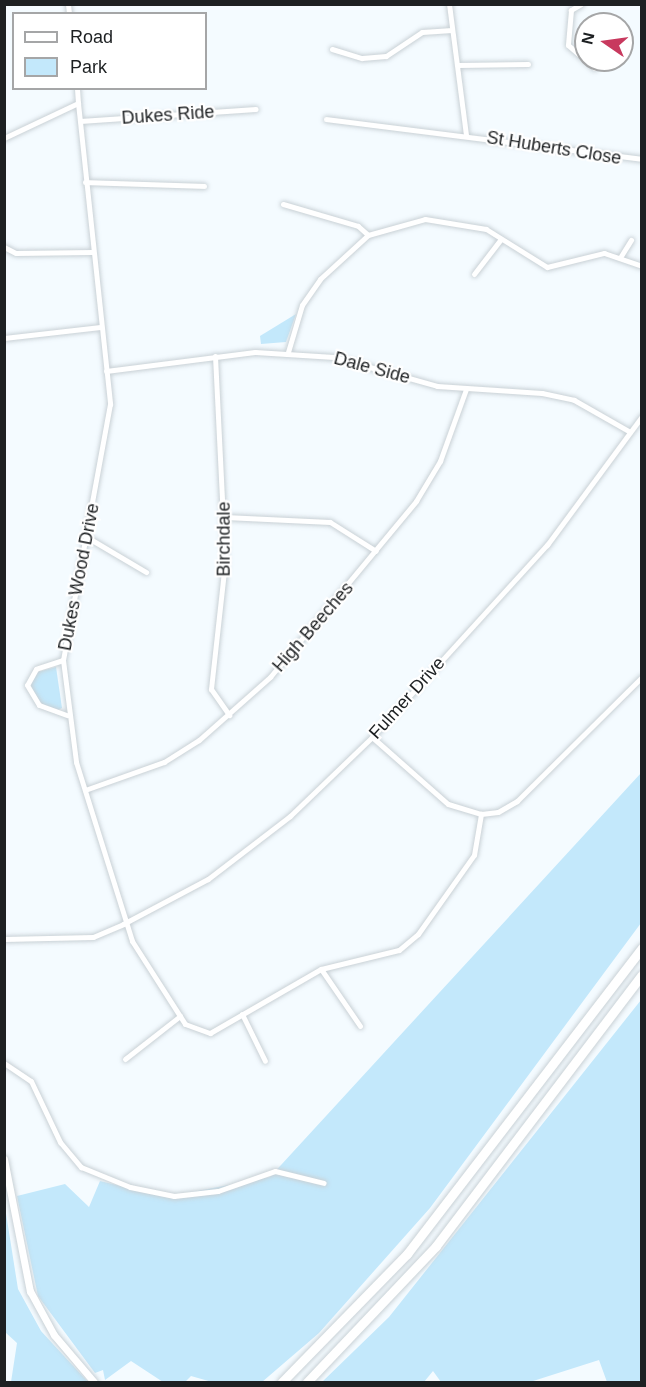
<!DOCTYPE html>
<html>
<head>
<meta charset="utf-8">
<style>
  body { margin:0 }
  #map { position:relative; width:646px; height:1387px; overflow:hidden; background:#f4fbff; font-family:Helvetica,sans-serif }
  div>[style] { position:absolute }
  .green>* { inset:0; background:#c3e8fb }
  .roads { filter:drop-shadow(0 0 2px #c9d1d6) drop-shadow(0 0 2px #c9d1d6) }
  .minor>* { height:5px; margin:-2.5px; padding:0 2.5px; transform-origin:2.5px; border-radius:2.5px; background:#fff }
  .secondary>* { height:7px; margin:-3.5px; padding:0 3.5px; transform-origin:3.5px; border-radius:3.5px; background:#fff }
  .motorway>* { height:9px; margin:-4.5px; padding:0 4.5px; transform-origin:4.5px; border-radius:4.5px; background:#fff }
  span { translate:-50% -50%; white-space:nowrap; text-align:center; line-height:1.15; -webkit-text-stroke:4.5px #fff; paint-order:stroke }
  .street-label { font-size:18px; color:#1d2022 }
  .frame { position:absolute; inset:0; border:6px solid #1d2022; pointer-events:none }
  .legend { position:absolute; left:12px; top:12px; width:195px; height:78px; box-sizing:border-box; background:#fff; border:2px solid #a5a6a7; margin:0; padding:8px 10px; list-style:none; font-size:18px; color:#1d2022 }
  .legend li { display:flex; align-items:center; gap:12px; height:30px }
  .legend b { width:30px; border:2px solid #a5a6a7 }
  .north { position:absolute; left:574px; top:12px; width:60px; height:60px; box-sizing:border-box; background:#fff; border:2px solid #a5a6a7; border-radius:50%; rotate:283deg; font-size:16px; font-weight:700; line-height:24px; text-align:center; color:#1d2022 }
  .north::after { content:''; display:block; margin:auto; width:21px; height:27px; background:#c8395e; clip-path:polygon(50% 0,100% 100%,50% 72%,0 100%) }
</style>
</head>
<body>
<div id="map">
  <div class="green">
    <div style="clip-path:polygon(296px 314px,286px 342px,261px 344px,260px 336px)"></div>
    <div style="clip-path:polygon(56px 667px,62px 708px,56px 711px,37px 701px,30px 683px,34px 673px)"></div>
    <div style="clip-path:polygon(641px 773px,641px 923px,430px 1208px,319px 1333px,262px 1382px,212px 1382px,191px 1376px,185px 1382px,163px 1382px,131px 1361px,105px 1380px,103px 1370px,95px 1373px,38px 1296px,17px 1196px,65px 1184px,89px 1207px,100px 1181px,166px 1197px,270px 1177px)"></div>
    <div style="clip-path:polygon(641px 1000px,641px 1382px,607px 1382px,599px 1360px,530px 1382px,441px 1382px,433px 1371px,424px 1382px,322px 1382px,389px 1317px)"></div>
    <div style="clip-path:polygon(5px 1207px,18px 1289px,41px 1331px,88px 1382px,11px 1382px,17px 1343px,5px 1332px)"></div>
  </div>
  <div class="roads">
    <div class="minor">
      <div style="left:68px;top:4px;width:10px;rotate:84deg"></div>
      <div style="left:449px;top:4px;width:132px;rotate:82.6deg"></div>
      <div style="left:581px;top:4px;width:12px;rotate:149deg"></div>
      <div style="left:571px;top:10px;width:35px;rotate:95deg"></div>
      <div style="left:568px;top:45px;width:35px;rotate:41deg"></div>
      <div style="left:332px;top:49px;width:31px;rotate:17deg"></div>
      <div style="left:362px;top:58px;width:24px;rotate:-5deg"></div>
      <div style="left:386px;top:56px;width:43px;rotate:-33.7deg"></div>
      <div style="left:422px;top:32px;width:30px;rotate:-4deg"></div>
      <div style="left:458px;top:65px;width:70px;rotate:-0.8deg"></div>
      <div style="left:78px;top:103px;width:303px;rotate:83.9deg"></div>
      <div style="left:110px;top:404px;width:260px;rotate:100.4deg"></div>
      <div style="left:63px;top:660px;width:103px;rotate:82.7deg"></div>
      <div style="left:76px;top:762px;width:188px;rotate:72.6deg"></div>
      <div style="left:132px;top:941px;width:98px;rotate:57.4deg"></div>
      <div style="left:185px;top:1024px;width:27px;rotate:20deg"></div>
      <div style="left:210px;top:1033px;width:128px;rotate:-30deg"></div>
      <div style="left:321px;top:969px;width:80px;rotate:-13.7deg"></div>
      <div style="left:399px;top:950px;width:25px;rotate:-40deg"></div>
      <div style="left:418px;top:934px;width:97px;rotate:-54.7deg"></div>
      <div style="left:474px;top:855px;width:42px;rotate:-80.3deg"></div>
      <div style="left:326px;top:119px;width:319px;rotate:7.2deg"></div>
      <div style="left:80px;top:121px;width:176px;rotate:-3.9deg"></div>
      <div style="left:4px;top:138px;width:82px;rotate:-25.3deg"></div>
      <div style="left:78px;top:103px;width:15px;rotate:-94deg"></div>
      <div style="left:85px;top:182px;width:119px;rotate:1.9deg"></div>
      <div style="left:283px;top:204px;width:78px;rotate:16.3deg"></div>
      <div style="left:358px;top:226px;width:13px;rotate:42deg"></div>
      <div style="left:4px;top:247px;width:13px;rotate:27deg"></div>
      <div style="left:16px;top:253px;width:76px;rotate:-0.8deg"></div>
      <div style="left:621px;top:256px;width:19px;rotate:-58deg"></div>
      <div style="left:474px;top:274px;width:44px;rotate:-52.4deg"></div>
      <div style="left:4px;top:338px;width:97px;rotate:-6.5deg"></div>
      <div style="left:288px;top:352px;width:49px;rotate:-73.4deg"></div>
      <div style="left:302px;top:305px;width:32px;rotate:-55deg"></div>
      <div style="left:320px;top:279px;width:65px;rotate:-42.5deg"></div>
      <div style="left:368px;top:235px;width:59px;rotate:-15.7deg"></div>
      <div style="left:425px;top:219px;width:62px;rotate:9.3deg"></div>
      <div style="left:486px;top:229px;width:72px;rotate:31.9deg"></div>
      <div style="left:547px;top:267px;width:59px;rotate:-13.8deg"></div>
      <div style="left:604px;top:253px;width:40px;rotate:18.9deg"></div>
      <div style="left:215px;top:356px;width:206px;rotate:87.2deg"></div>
      <div style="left:225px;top:562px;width:128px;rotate:96.3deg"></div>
      <div style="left:211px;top:689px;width:32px;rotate:55deg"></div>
      <div style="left:106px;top:371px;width:150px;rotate:-7.3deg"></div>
      <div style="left:255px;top:352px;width:79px;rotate:3.6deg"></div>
      <div style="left:334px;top:357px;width:107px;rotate:15.7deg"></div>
      <div style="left:437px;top:386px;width:105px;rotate:3.8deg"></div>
      <div style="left:542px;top:393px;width:33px;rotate:12deg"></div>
      <div style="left:574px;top:400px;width:64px;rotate:29.7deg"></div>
      <div style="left:225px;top:517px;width:105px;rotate:2.7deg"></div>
      <div style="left:330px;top:522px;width:54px;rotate:32.2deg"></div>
      <div style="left:85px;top:536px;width:71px;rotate:30.5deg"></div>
      <div style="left:63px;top:660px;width:28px;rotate:162deg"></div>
      <div style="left:36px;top:669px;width:18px;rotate:119deg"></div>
      <div style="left:27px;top:685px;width:23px;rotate:59deg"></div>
      <div style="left:39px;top:705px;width:30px;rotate:20deg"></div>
      <div style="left:372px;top:737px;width:101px;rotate:41.4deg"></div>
      <div style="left:448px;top:804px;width:34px;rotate:17deg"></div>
      <div style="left:481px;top:814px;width:17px;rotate:-7deg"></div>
      <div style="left:498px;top:812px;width:22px;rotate:-30deg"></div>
      <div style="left:517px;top:801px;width:176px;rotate:-44.8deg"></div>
      <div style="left:85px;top:790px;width:84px;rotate:-19.5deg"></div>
      <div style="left:164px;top:762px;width:41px;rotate:-32.2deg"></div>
      <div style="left:199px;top:740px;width:95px;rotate:-41.6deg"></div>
      <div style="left:270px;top:677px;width:229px;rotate:-50.3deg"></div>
      <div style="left:416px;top:501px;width:47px;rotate:-59deg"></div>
      <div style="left:440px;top:461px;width:77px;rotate:-70.1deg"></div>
      <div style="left:4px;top:939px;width:89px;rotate:-1.3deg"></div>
      <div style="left:93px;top:937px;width:33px;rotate:-23deg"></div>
      <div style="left:123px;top:924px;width:96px;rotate:-27.9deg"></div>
      <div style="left:208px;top:879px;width:103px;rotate:-37.5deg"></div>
      <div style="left:290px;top:816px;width:114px;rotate:-43.9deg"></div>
      <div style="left:372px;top:737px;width:260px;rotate:-47.7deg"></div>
      <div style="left:547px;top:545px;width:160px;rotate:-53.6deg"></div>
      <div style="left:321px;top:969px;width:69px;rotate:55.6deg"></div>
      <div style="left:242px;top:1014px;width:52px;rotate:63.9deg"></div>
      <div style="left:125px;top:1059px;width:70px;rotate:-38deg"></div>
      <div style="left:4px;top:1063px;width:32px;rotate:34deg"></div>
      <div style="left:31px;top:1081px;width:68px;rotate:64.6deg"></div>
      <div style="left:60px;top:1142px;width:33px;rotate:50deg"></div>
      <div style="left:81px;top:1167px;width:53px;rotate:22.2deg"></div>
      <div style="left:130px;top:1187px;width:45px;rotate:11.6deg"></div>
      <div style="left:174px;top:1196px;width:44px;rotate:-6.5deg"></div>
      <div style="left:218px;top:1191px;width:60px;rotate:-19.3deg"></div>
      <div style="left:275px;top:1171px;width:50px;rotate:13.8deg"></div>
    </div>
    <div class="secondary">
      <div style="left:4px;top:1159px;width:135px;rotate:78.9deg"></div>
      <div style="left:30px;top:1291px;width:50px;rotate:61.4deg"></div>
      <div style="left:54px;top:1335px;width:62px;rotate:49.6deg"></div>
    </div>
    <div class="motorway">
      <div style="left:282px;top:1382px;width:179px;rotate:-45.7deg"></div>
      <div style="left:407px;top:1254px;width:386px;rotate:-52.5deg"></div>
      <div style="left:307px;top:1382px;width:187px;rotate:-46.5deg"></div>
      <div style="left:436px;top:1246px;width:340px;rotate:-52.8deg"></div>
    </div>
  </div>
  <div class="street-label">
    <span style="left:168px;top:115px;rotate:-4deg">Dukes Ride</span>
    <span style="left:554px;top:148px;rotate:9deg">St Huberts Close</span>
    <span style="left:372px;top:368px;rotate:15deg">Dale Side</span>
    <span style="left:224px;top:539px;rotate:-90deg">Birchdale</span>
    <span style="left:79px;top:577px;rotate:-79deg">Dukes Wood Drive</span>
    <span style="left:313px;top:627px;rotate:-49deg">High Beeches</span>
    <span style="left:407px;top:698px;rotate:-48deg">Fulmer Drive</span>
  </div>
  <div class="frame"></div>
  <ul class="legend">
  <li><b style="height:8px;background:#fff"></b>Road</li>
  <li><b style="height:16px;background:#c3e8fb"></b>Park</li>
  </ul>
  <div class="north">N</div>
</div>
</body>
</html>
